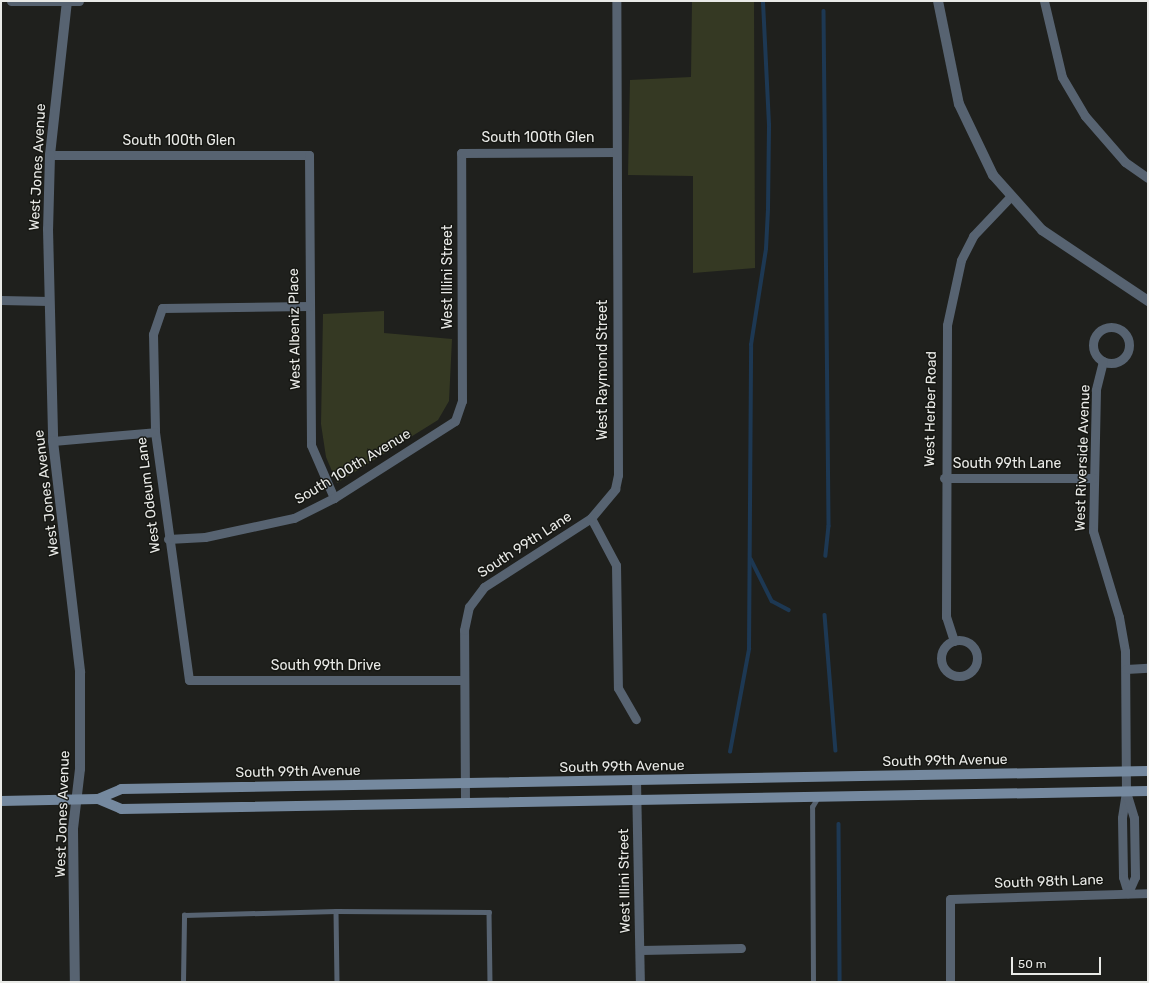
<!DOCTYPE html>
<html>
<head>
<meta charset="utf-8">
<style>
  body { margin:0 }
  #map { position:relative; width:1149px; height:983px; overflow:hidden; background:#1f201d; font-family:Rubik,sans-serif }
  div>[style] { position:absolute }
  .green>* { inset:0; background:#353923 }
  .stream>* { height:3.5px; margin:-1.75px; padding:0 1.75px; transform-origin:1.75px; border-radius:1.75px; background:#1d3853 }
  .service>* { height:4.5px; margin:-2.25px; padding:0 2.25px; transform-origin:2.25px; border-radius:2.25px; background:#576371 }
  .minor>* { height:9px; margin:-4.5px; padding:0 4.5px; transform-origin:4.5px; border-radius:4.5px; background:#576371 }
  .minor>.ring { margin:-4.5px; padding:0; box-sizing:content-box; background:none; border:9px solid #576371; border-radius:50% }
  .tertiary>* { height:10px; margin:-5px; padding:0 5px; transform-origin:5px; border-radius:5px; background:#576371 }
  .secondary>* { height:10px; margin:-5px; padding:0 5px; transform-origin:5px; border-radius:5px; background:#75899f }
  span { translate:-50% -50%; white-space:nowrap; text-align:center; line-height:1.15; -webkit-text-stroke:3px #161713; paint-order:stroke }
  .street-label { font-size:14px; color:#e9eae7 }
  .frame { position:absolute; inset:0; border:2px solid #e9eae7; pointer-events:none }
  .scale { position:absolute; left:1011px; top:957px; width:90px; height:18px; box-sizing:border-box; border:2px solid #e9eae7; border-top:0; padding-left:5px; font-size:12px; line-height:14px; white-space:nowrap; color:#e9eae7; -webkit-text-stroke:3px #161713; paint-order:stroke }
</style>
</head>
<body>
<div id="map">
  <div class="green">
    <div style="clip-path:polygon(692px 1px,754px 1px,755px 268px,693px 273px,693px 176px,628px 175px,630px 80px,691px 77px)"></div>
    <div style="clip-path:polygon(384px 311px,384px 333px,452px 339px,449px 401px,438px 420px,337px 483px,326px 457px,321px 424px,323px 314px)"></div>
  </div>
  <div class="stream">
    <div style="left:824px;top:11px;width:515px;rotate:89.44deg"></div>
    <div style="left:829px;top:526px;width:30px;rotate:96deg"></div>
    <div style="left:751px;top:559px;width:47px;rotate:63.4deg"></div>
    <div style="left:772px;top:601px;width:19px;rotate:28deg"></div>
    <div style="left:825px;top:615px;width:136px;rotate:85.4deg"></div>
    <div style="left:730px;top:752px;width:105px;rotate:-79.5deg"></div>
    <div style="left:749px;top:649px;width:304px;rotate:-89.6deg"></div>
    <div style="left:751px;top:345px;width:97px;rotate:-81.1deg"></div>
    <div style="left:766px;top:249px;width:40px;rotate:-87.1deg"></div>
    <div style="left:768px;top:209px;width:84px;rotate:-89.3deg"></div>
    <div style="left:769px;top:125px;width:124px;rotate:-92.8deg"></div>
    <div style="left:839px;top:824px;width:158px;rotate:89.6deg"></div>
  </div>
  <div class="service">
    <div style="left:336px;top:911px;width:71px;rotate:89.2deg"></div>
    <div style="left:183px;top:982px;width:67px;rotate:-89.1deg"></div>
    <div style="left:184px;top:915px;width:152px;rotate:-1.5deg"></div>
    <div style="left:336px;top:911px;width:153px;rotate:0.4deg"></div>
    <div style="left:489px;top:912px;width:70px;rotate:89.2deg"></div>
    <div style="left:813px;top:982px;width:175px;rotate:-90.3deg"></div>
    <div style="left:812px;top:807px;width:12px;rotate:-59deg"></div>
  </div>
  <div class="minor">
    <div style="left:11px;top:1px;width:68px"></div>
    <div style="left:1044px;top:1px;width:78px;rotate:76.7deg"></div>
    <div style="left:1062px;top:77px;width:45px;rotate:59.5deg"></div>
    <div style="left:1085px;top:116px;width:61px;rotate:49deg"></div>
    <div style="left:1125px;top:162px;width:28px;rotate:35deg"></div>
    <div style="left:50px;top:155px;width:259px"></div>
    <div style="left:309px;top:155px;width:290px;rotate:89.6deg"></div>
    <div style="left:311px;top:445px;width:58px;rotate:66.5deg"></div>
    <div style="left:1px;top:300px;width:48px;rotate:1.2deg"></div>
    <div style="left:309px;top:306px;width:147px;rotate:179.2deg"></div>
    <div style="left:162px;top:308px;width:28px;rotate:109deg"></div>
    <div style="left:153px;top:334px;width:98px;rotate:88.8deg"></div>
    <div style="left:155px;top:432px;width:250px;rotate:82.2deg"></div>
    <div style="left:189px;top:680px;width:275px"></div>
    <div class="ring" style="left:1093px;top:327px;width:27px;height:27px"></div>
    <div style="left:1103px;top:361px;width:30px;rotate:104deg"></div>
    <div style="left:1096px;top:390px;width:141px;rotate:91.2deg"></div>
    <div style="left:1093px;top:531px;width:90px;rotate:73.2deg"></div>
    <div style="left:1119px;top:617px;width:35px;rotate:80deg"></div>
    <div style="left:1125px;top:651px;width:141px;rotate:89.6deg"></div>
    <div style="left:1126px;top:792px;width:26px;rotate:99deg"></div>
    <div style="left:1122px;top:818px;width:59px;rotate:89deg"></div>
    <div style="left:1123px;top:877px;width:17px;rotate:73deg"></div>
    <div style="left:53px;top:441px;width:102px;rotate:-5deg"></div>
    <div style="left:944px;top:478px;width:149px"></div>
    <div style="left:591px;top:518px;width:53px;rotate:62deg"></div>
    <div style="left:616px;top:565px;width:123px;rotate:89.1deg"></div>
    <div style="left:618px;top:688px;width:36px;rotate:60deg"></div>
    <div style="left:168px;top:539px;width:37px;rotate:-3deg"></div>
    <div style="left:205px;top:537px;width:91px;rotate:-12.1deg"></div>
    <div style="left:294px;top:518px;width:45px;rotate:-26.6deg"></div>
    <div style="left:334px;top:498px;width:143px;rotate:-32.5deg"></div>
    <div style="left:455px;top:421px;width:21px;rotate:-71deg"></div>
    <div style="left:462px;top:401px;width:248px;rotate:-90.2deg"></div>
    <div style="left:461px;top:153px;width:155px;rotate:-0.4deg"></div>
    <div class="ring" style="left:941px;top:640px;width:27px;height:27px"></div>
    <div style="left:954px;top:641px;width:25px;rotate:-108deg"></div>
    <div style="left:946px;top:617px;width:292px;rotate:-89.8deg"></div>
    <div style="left:947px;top:325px;width:66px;rotate:-77.8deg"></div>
    <div style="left:961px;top:260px;width:27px;rotate:-63deg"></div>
    <div style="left:973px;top:236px;width:54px;rotate:-46.5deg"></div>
    <div style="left:1126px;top:669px;width:22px;rotate:-3deg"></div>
    <div style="left:636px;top:780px;width:202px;rotate:88.9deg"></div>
    <div style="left:1127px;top:795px;width:24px;rotate:73deg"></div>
    <div style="left:1134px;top:818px;width:59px;rotate:89deg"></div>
    <div style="left:1135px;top:877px;width:17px;rotate:114deg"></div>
    <div style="left:465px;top:803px;width:173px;rotate:-90.3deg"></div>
    <div style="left:464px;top:630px;width:24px;rotate:-78deg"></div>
    <div style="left:469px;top:607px;width:25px;rotate:-53deg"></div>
    <div style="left:484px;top:587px;width:127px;rotate:-32.8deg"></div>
    <div style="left:591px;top:518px;width:38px;rotate:-50deg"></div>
    <div style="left:615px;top:489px;width:14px;rotate:-78deg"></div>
    <div style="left:618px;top:475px;width:474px;rotate:-90.2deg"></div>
    <div style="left:641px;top:950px;width:100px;rotate:-1.1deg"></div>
    <div style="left:950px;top:982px;width:83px;rotate:-90deg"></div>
    <div style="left:950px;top:899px;width:198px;rotate:-1.7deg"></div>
  </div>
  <div class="tertiary">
    <div style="left:67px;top:1px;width:155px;rotate:96.3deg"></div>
    <div style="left:50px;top:155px;width:74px;rotate:91.5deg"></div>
    <div style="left:48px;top:229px;width:212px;rotate:88.6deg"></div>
    <div style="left:53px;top:441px;width:233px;rotate:83.3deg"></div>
    <div style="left:80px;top:672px;width:97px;rotate:90deg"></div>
    <div style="left:80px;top:769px;width:60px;rotate:96.7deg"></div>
    <div style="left:73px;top:829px;width:153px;rotate:89.3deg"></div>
    <div style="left:938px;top:1px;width:105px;rotate:78.5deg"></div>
    <div style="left:959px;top:104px;width:79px;rotate:64.4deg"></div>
    <div style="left:993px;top:175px;width:74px;rotate:48.3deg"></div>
    <div style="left:1042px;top:230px;width:128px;rotate:33.8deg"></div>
  </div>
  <div class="secondary">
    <div style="left:98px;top:799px;width:25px;rotate:-23deg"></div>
    <div style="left:121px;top:789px;width:1027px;rotate:-1deg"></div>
    <div style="left:1px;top:801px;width:97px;rotate:-1.2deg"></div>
    <div style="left:98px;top:799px;width:25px;rotate:23deg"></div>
    <div style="left:121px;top:809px;width:1027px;rotate:-1deg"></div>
  </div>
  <div class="street-label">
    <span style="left:538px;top:138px">South 100th Glen</span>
    <span style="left:179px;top:141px">South 100th Glen</span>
    <span style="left:38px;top:167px;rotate:-87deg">West Jones Avenue</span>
    <span style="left:448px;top:277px;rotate:-90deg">West Illini Street</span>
    <span style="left:295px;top:329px;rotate:-91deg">West Albeniz Place</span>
    <span style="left:603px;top:370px;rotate:-90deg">West Raymond Street</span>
    <span style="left:931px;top:409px;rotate:-89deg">West Herber Road</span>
    <span style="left:1083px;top:458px;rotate:-88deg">West Riverside Avenue</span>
    <span style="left:1007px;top:464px">South 99th Lane</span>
    <span style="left:353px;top:467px;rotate:-31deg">South 100th Avenue</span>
    <span style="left:47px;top:493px;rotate:-97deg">West Jones Avenue</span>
    <span style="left:149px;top:495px;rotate:-97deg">West Odeum Lane</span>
    <span style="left:525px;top:545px;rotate:-33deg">South 99th Lane</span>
    <span style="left:326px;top:666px">South 99th Drive</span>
    <span style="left:945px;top:761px;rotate:-1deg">South 99th Avenue</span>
    <span style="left:622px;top:767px;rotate:-1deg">South 99th Avenue</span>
    <span style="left:298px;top:772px;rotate:-1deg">South 99th Avenue</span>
    <span style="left:63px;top:814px;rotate:-88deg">West Jones Avenue</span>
    <span style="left:625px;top:881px;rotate:-91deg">West Illini Street</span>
    <span style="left:1049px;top:882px;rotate:-2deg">South 98th Lane</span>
  </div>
  <div class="frame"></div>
  <div class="scale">50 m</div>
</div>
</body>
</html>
